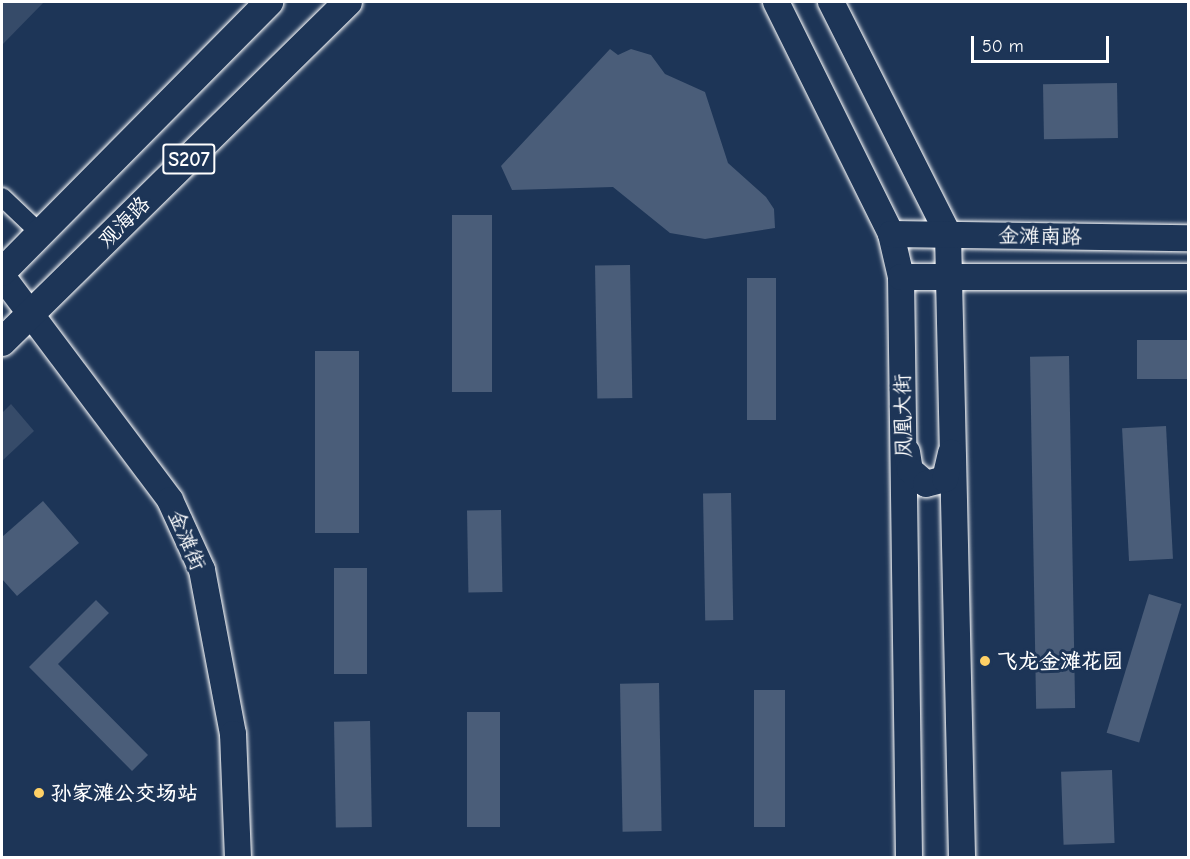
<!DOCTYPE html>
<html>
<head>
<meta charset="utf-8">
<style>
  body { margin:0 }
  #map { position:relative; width:1190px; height:859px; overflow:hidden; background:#1d3557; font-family:"Comic Neue","LXGW WenKai TC",sans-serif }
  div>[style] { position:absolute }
  .green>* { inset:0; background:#364b69 }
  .building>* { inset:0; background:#4a5d79; transform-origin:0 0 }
  .roads { filter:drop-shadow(0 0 2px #fff) drop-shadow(0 0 2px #fff) }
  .street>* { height:18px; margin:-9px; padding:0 9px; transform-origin:9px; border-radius:9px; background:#1d3557 }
  .secondary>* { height:26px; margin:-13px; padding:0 13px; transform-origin:13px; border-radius:13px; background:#1d3557 }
  .primary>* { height:28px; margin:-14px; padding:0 14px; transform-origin:14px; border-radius:14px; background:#1d3557 }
  .dots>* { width:16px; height:16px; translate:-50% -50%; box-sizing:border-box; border:3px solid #1d3557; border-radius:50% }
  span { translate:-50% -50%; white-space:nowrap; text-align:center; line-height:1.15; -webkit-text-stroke:6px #1d3557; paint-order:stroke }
  .shield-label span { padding:2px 4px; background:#1d3557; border:2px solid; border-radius:4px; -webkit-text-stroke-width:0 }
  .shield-label { font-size:20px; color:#fff; font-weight:700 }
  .street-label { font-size:21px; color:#fff }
  .poi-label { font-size:21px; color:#fff; font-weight:700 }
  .left { translate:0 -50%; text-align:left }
  .frame { position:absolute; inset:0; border:3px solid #fff; pointer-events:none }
  .scale { position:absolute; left:971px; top:36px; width:138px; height:27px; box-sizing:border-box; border:3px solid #fff; border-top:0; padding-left:8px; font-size:18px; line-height:21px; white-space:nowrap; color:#fff; -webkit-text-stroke:4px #1d3557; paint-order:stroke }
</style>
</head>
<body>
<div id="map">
  <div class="green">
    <div style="clip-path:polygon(2px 2px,44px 2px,2px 45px)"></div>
    <div style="clip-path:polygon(11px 404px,34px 431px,2px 461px,2px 413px)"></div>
  </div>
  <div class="building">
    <div style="clip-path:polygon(610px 49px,618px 55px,631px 49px,651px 55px,665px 74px,705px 92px,728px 163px,766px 197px,774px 209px,775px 228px,705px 239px,670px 233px,613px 187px,512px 190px,501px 166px)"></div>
    <div style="left:1117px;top:83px;width:55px;height:74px;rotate:89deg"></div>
    <div style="left:452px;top:215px;width:40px;height:177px"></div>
    <div style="left:630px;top:265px;width:133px;height:35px;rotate:89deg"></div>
    <div style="left:747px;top:278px;width:29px;height:142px"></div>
    <div style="left:1188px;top:340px;width:39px;height:51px;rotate:90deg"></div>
    <div style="left:315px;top:351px;width:44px;height:182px"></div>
    <div style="left:1069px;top:356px;width:352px;height:39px;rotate:89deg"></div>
    <div style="left:1166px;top:426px;width:133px;height:44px;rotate:87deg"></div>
    <div style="left:731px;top:493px;width:127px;height:28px;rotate:89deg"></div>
    <div style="clip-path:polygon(43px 501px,79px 543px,17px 596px,2px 579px,2px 537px)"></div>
    <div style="left:501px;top:510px;width:82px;height:34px;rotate:89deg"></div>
    <div style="left:334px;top:568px;width:33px;height:106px"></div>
    <div style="left:1149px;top:594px;width:34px;height:145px;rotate:17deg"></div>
    <div style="clip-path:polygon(96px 600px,109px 613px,58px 664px,148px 755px,132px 771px,29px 667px)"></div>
    <div style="left:659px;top:683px;width:148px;height:39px;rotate:89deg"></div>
    <div style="left:754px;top:690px;width:31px;height:137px"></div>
    <div style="left:467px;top:712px;width:33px;height:115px"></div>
    <div style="left:370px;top:721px;width:106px;height:36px;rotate:89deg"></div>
    <div style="left:1112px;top:770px;width:73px;height:51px;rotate:88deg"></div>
  </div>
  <div class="roads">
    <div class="street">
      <div style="left:2px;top:197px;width:52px;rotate:43.5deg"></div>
    </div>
    <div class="secondary">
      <div style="left:776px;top:2px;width:259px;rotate:63.6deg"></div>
      <div style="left:891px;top:234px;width:44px;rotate:76.9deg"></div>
      <div style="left:901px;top:277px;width:581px;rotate:89.21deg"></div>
      <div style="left:831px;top:2px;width:260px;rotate:63.2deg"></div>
      <div style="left:948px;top:234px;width:624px;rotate:88.71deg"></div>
      <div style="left:891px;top:234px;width:297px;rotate:0.8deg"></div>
      <div style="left:2px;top:276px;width:280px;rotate:53.1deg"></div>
      <div style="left:170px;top:500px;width:77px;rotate:65.4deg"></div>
      <div style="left:202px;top:570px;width:167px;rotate:79.3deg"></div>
      <div style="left:233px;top:734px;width:124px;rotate:87.7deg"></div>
      <div style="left:901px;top:277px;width:287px"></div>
      <div style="left:907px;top:452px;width:18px;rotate:81deg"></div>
      <div style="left:910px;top:470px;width:21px;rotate:41deg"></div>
      <div style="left:926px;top:484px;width:20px;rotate:-15deg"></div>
      <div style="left:945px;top:479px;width:27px;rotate:-77deg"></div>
    </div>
    <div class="primary">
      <div style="left:2px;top:272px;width:380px;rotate:-45.3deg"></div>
      <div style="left:2px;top:342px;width:485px;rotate:-44.5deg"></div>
    </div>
  </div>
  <div class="dots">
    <div style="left:985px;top:661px;background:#ffd166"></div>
    <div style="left:39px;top:793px;background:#ffd166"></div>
  </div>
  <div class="shield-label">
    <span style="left:189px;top:159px">S207</span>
  </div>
  <div class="street-label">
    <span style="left:124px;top:222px;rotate:-45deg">观海路</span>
    <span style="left:1040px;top:236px;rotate:1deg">金滩南路</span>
    <span style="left:903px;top:416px;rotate:-91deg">凤凰大街</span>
    <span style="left:187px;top:540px;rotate:67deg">金滩街</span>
  </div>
  <div class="poi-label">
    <span class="left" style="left:997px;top:661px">飞龙金滩花园</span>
    <span class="left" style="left:51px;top:793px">孙家滩公交场站</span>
  </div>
  <div class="frame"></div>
  <div class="scale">50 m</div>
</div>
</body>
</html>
